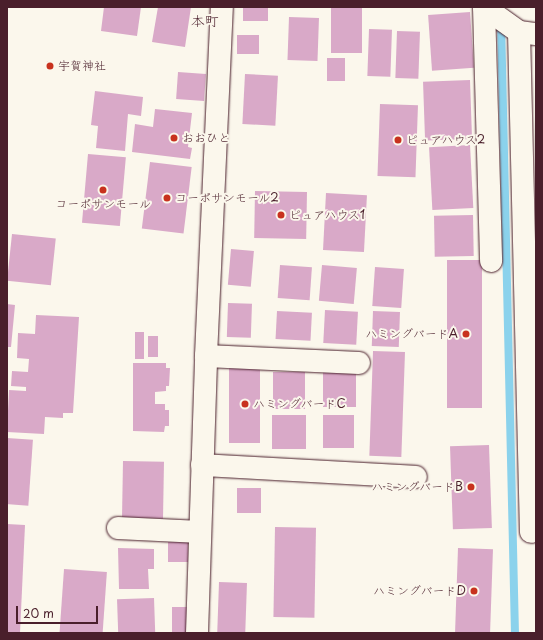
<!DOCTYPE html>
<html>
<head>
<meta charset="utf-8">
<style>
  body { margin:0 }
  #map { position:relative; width:543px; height:640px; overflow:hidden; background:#fbf7ec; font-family:"Playpen Sans","Klee One",sans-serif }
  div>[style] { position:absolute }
  .stream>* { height:8px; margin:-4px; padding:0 4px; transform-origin:4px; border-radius:4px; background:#8bd2ec }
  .building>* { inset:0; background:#d9a9c8; transform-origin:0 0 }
  .roads { filter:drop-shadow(0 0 1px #4a1f2b) drop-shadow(0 0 1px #4a1f2b) }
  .minor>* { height:22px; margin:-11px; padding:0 11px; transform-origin:11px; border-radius:11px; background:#fbf7ec }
  .dots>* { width:11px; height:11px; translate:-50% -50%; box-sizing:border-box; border:2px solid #fbf7ec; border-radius:50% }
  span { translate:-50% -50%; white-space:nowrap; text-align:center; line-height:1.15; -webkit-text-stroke:4px #fbf7ec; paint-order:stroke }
  .poi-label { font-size:12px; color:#4a1f2b }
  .left { translate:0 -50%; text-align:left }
  .right { translate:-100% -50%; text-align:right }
  .quarter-label { font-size:14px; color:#4a1f2b }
  .frame { position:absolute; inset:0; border:8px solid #4a1f2b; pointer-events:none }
  .scale { position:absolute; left:16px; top:606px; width:82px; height:18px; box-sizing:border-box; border:2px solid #4a1f2b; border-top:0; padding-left:5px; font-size:12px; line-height:14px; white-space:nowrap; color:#4a1f2b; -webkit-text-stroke:3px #fbf7ec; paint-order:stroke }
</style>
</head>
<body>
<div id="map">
  <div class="stream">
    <div style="left:501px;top:22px;width:611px;rotate:88.69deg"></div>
  </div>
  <div class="building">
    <div style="clip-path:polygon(104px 7px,141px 7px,137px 36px,101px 31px)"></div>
    <div style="clip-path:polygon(158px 7px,191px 7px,185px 47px,152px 42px)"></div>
    <div style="left:243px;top:7px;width:25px;height:14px"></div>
    <div style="left:331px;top:7px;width:31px;height:46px"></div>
    <div style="left:470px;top:12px;width:56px;height:42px;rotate:86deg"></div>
    <div style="left:289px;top:17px;width:30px;height:43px;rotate:2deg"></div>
    <div style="left:369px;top:29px;width:23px;height:47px;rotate:2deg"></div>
    <div style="left:397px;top:31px;width:23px;height:47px;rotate:2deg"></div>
    <div style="left:237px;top:35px;width:22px;height:19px"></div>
    <div style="left:345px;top:58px;width:23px;height:18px;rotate:90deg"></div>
    <div style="clip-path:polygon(47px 61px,53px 62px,53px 70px,46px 69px)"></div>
    <div style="left:178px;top:72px;width:28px;height:27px;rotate:4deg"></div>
    <div style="left:245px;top:74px;width:33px;height:50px;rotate:3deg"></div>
    <div style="left:470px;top:80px;width:59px;height:47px;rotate:88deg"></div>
    <div style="clip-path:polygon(95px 91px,143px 97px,141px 116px,128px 114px,125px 151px,96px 148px,98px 126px,91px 125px)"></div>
    <div style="left:380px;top:104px;width:38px;height:72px;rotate:2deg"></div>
    <div style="clip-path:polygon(155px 109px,192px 113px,188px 147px,192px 148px,190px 159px,132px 152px,135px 124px,153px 127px)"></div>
    <div style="left:470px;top:145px;width:63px;height:41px;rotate:87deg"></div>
    <div style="left:88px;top:154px;width:38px;height:69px;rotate:5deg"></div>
    <div style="left:150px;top:162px;width:42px;height:67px;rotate:7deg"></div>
    <div style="left:255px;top:191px;width:52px;height:47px;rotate:1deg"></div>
    <div style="left:326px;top:193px;width:41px;height:57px;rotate:3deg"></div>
    <div style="left:473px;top:215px;width:41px;height:39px;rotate:89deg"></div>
    <div style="left:12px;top:234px;width:44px;height:47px;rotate:6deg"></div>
    <div style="left:231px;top:249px;width:23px;height:36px;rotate:5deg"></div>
    <div style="left:447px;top:260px;width:35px;height:148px"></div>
    <div style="left:280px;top:265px;width:32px;height:33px;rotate:4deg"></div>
    <div style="left:322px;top:265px;width:35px;height:36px;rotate:5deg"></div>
    <div style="left:375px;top:267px;width:29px;height:39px;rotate:4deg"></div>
    <div style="left:228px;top:303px;width:24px;height:34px;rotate:2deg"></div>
    <div style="clip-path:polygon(7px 304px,15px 305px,11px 347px,7px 347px)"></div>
    <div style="left:325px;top:310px;width:33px;height:33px;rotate:3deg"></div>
    <div style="left:277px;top:311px;width:35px;height:28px;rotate:3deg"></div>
    <div style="left:373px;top:311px;width:27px;height:35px;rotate:2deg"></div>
    <div style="clip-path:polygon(36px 315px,79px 317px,73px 413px,63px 413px,63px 418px,45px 417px,44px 434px,7px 432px,9px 390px,26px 391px,26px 387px,11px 386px,12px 371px,28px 372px,29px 359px,17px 358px,18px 333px,35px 334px)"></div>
    <div style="left:135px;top:332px;width:9px;height:27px"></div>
    <div style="left:158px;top:336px;width:21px;height:10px;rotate:90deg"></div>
    <div style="left:405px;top:352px;width:105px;height:32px;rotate:92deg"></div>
    <div style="clip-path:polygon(133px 363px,166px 363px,166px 368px,170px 368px,169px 386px,166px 386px,166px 391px,155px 392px,155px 404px,165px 404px,165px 410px,169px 410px,169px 426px,165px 426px,164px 432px,133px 431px)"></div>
    <div style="left:229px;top:365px;width:31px;height:78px"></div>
    <div style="left:323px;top:370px;width:33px;height:37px"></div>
    <div style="left:273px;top:372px;width:32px;height:37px"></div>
    <div style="left:306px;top:415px;width:34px;height:34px;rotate:90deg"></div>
    <div style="left:323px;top:415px;width:31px;height:33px"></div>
    <div style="left:7px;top:438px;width:26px;height:66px;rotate:4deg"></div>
    <div style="left:489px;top:445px;width:83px;height:39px;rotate:88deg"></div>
    <div style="left:123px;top:461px;width:41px;height:57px;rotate:1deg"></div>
    <div style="left:237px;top:488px;width:24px;height:25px"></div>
    <div style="clip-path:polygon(7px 524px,25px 525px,20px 633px,7px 633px)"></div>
    <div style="left:275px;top:527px;width:41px;height:90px;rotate:1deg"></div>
    <div style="left:168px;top:542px;width:20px;height:20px"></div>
    <div style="clip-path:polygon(118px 548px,154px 549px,154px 569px,148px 569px,149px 589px,119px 589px)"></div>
    <div style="left:458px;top:548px;width:35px;height:85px;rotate:2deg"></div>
    <div style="left:64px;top:569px;width:43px;height:64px;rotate:4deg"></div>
    <div style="left:219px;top:582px;width:28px;height:51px;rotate:2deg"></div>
    <div style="left:154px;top:598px;width:35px;height:37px;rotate:88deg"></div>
    <div style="left:172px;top:607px;width:17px;height:26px"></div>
  </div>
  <div class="roads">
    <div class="minor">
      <div style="left:484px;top:7px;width:254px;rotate:88.4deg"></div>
      <div style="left:484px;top:7px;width:43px;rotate:35.5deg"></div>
      <div style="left:519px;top:32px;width:17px;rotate:7deg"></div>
      <div style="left:519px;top:32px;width:500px;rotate:88.63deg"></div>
      <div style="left:206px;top:356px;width:153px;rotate:2.6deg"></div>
      <div style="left:202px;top:465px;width:214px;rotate:3.2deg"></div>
      <div style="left:118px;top:528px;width:82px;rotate:2.8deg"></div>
      <div style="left:197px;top:633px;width:277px;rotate:-88.1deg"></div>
      <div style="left:206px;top:356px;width:349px;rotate:-87.4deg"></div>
    </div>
  </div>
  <div class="dots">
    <div style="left:50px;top:66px;background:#c8321e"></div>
    <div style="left:174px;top:138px;background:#c8321e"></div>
    <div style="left:398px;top:140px;background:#c8321e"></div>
    <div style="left:103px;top:190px;background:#c8321e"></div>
    <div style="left:167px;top:198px;background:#c8321e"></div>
    <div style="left:281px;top:215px;background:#c8321e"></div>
    <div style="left:466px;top:334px;background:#c8321e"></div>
    <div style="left:245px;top:404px;background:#c8321e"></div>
    <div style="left:471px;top:487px;background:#c8321e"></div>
    <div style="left:474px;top:591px;background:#c8321e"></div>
  </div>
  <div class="poi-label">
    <span class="left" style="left:58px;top:66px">宇賀神社</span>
    <span class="left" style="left:182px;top:138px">おおひと</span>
    <span class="left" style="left:406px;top:140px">ピュアハウス2</span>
    <span class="left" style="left:175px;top:198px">コーポサンモール2</span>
    <span style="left:103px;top:204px">コーポサンモール</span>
    <span class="left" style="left:289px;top:215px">ピュアハウス1</span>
    <span class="right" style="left:458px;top:334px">ハミングバードA</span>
    <span class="left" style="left:253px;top:404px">ハミングバードC</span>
    <span class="right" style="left:463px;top:487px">ハミングバードB</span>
    <span class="right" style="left:466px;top:591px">ハミングバードD</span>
  </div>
  <div class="quarter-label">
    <span style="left:205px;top:21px">本町</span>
  </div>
  <div class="frame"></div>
  <div class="scale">20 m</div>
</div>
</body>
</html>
